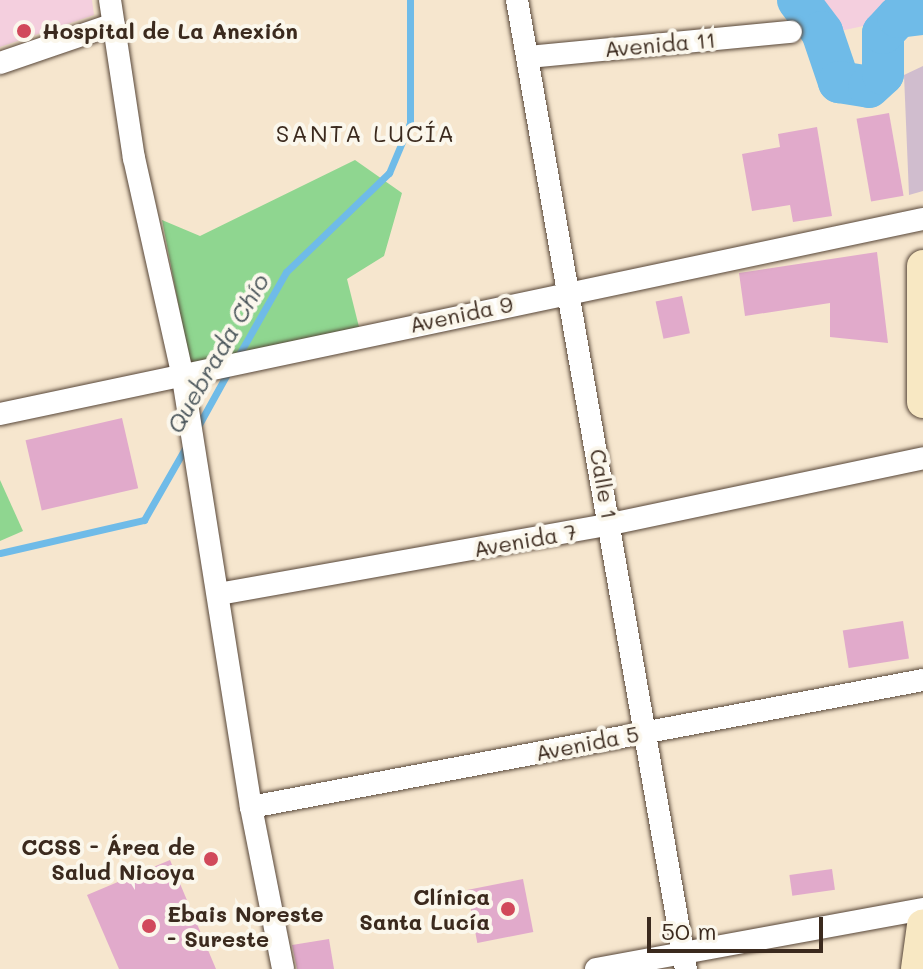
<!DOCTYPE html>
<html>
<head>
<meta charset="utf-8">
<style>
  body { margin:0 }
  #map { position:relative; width:923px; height:969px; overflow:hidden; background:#f6e6ce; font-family:Mali,sans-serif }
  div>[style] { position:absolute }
  .built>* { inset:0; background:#f4cfde }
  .industrial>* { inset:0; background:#d0bdce }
  .green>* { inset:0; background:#8fd690 }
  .stream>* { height:7px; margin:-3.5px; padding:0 3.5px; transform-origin:3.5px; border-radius:3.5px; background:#6fbbe8 }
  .river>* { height:42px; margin:-21px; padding:0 21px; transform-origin:21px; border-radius:21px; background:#6fbbe8 }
  .building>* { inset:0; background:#e1aacb; transform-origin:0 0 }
  .roads { filter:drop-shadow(0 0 2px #574638) drop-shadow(0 0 2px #574638) }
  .minor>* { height:22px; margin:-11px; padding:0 11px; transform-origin:11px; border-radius:11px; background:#fff }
  .secondary>* { height:32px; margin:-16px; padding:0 16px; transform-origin:16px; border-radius:16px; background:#f8e8c3 }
  .dots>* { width:22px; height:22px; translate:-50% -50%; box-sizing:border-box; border:4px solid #fbf7ec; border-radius:50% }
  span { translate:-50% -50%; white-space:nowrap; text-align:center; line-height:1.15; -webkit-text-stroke:8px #fbf7ec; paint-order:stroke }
  .poi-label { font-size:22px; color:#3b2a1e; font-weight:700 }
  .left { translate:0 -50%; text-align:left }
  .right { translate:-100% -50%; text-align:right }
  .street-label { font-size:22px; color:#3b2a1e }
  .neighbourhood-label { font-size:24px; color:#3b2a1e; letter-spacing:2px }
  .water-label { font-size:24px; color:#4b565b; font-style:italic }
  .scale { position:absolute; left:647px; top:917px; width:176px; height:36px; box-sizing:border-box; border:4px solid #3b2a1e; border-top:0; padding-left:10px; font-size:24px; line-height:28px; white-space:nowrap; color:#3b2a1e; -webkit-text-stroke:6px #fbf7ec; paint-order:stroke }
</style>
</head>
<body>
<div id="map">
  <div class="built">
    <div style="clip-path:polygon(0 0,92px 0,94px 15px,0 47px)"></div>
    <div style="clip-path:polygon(821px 0,921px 0,898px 3px,868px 25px,840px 31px)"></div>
  </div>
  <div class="industrial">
    <div style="clip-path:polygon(923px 66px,923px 191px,909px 195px,904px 75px)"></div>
  </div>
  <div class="green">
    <div style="clip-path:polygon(355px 160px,402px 193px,384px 256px,347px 279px,361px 335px,191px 369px,162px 220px,200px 236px)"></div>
    <div style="clip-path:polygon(0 480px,23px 531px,0 541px)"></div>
  </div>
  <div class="stream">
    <div style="left:237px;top:358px;width:99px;rotate:-60.3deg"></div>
    <div style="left:286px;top:272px;width:143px;rotate:-43.9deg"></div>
    <div style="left:389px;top:173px;width:54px;rotate:-67.2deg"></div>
    <div style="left:410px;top:123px;width:123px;rotate:-90deg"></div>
    <div style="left:197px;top:428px;width:64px;rotate:-61deg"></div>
    <div style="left:0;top:553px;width:148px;rotate:-12.9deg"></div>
    <div style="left:144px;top:520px;width:86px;rotate:-60.2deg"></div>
  </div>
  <div class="river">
    <div style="left:798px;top:0;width:40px;rotate:53deg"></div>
    <div style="left:822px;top:32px;width:53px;rotate:71.2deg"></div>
    <div style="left:839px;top:82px;width:30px;rotate:9deg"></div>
    <div style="left:869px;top:87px;width:19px;rotate:-43deg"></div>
    <div style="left:883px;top:74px;width:41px;rotate:-90deg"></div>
    <div style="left:883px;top:33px;width:22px;rotate:-47deg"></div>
    <div style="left:898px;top:17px;width:25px;rotate:-7deg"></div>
  </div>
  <div class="building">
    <div style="left:889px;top:113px;width:84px;height:33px;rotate:80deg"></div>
    <div style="clip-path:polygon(817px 127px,832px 216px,793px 222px,790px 205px,752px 211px,742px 154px,780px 147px,778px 134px)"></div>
    <div style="clip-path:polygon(877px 252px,888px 343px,830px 337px,830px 303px,745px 316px,739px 273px)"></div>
    <div style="left:682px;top:296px;width:38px;height:27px;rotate:78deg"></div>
    <div style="left:122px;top:418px;width:72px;height:99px;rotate:77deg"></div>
    <div style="left:903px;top:621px;width:38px;height:61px;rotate:81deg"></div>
    <div style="clip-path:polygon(170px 860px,216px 969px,119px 969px,87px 895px)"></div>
    <div style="left:832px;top:869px;width:21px;height:43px;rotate:82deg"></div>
    <div style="left:523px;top:879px;width:54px;height:57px;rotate:79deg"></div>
    <div style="clip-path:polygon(329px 939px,334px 969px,297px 969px,292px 945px)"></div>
  </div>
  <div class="roads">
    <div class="minor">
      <div style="left:110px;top:0;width:160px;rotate:81.4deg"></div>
      <div style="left:134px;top:158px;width:219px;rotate:77.4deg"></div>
      <div style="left:182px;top:372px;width:440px;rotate:81deg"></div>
      <div style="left:251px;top:807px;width:165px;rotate:78.8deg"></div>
      <div style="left:517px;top:0;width:984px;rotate:80.11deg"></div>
      <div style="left:529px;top:57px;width:263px;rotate:-5.5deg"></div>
      <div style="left:0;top:63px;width:120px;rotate:-18.9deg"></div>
      <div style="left:0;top:414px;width:943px;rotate:-11.93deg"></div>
      <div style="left:219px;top:594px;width:398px;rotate:-10.1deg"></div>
      <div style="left:611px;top:524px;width:319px;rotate:-11.9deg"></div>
      <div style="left:251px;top:807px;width:684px;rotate:-10.7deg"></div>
      <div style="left:596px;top:969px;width:332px;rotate:-10.4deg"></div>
    </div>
    <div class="secondary">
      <div style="left:923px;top:266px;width:136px;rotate:90deg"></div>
      <div style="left:917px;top:969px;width:44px;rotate:-82.2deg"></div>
    </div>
  </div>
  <div class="dots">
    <div style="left:24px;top:31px;background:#d1495b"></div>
    <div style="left:211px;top:859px;background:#d1495b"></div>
    <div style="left:508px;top:909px;background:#d1495b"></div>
    <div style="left:149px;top:926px;background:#d1495b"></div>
  </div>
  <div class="poi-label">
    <span class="left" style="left:42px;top:31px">Hospital de La Anexión</span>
    <span class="right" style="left:195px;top:859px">CCSS - Área de<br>Salud Nicoya</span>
    <span class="right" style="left:490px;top:909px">Clínica<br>Santa Lucía</span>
    <span class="left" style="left:167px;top:926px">Ebais Noreste<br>- Sureste</span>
  </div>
  <div class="street-label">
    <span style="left:660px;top:44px;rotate:-5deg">Avenida 11</span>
    <span style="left:461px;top:314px;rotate:-12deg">Avenida 9</span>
    <span style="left:604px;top:484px;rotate:80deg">Calle 1</span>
    <span style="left:525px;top:540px;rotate:-10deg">Avenida 7</span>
    <span style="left:587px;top:743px;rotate:-11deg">Avenida 5</span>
  </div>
  <div class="neighbourhood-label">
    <span style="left:366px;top:133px">SANTA LUCÍA</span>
  </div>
  <div class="water-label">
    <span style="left:217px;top:353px;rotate:-60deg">Quebrada Chío</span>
  </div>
  <div class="scale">50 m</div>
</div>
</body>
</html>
